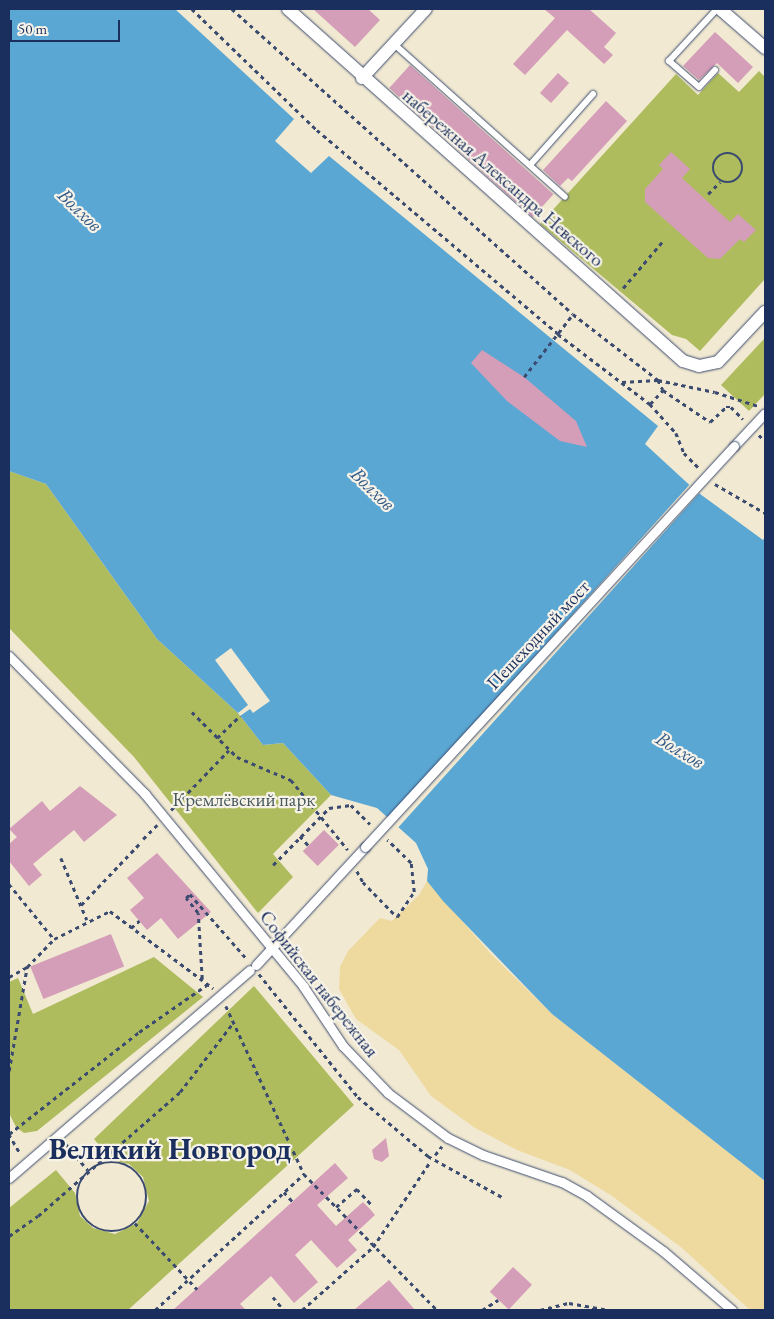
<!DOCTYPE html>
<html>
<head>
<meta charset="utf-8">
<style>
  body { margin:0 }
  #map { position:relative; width:774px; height:1319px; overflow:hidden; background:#f1e9d2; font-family:"EB Garamond",serif }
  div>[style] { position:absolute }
  .green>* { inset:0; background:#aebc5e }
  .sand>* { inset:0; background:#eeda9e }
  .water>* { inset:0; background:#5ba7d3 }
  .pier>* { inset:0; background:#f1e9d2; transform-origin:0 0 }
  .building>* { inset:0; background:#d49db8; transform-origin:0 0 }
  .path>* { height:2.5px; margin-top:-1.25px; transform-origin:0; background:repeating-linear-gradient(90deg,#3b4b6f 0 4px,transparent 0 8px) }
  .path>.ring { margin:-1.25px; padding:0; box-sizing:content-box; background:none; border:2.5px solid #3b4b6f; border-radius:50% }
  .roads { filter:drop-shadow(0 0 1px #3b4b6f) drop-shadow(0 0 1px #3b4b6f) }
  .service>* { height:6px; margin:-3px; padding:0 3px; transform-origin:3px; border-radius:3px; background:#fff }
  .pedestrian>* { height:9px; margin:-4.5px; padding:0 4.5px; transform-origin:4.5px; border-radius:4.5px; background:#fff }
  .minor>* { height:12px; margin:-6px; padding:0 6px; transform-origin:6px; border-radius:6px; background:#fff }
  .bridges { filter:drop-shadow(0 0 1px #3b4b6f) drop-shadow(0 0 1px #3b4b6f) }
  .pedestrian-bridge>* { height:9px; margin:-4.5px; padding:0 4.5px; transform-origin:4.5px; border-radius:4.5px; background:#fff }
  span { translate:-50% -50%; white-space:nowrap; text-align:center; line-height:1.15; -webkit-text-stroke:4.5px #f7f3e8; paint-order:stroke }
  .street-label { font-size:19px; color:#1b2f5e }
  .park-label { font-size:19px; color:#47595e }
  .water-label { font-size:20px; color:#315987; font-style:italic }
  .town-label { font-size:29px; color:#1b2f5e; font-weight:700 }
  .frame { position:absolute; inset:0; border:10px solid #1b2f5e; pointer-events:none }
  .scale { position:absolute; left:10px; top:20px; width:110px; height:22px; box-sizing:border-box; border:2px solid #1b2f5e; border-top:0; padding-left:6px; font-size:15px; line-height:18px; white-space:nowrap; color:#1b2f5e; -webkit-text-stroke:4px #f7f3e8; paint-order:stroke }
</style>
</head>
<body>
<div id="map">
  <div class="green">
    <div style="clip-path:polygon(759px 71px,765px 77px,765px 279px,700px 351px,686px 339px,672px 335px,540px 224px,676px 74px,698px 95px,718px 73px,739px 92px)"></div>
    <div style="clip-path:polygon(765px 338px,765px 394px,749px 411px,721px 385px)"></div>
    <div style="clip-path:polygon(9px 471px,46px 484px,157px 639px,238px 713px,263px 745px,283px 743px,331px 795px,273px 854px,293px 877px,258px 913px,134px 757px,9px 628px)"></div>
    <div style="clip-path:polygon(154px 957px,203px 997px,37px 1131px,24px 1133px,16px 1127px,9px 1113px,9px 982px,18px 978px,33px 1014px)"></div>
    <div style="clip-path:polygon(254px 986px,354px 1105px,128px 1310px,9px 1310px,9px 1208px,56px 1170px,75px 1193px,80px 1216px,93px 1228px,115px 1234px,137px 1223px,149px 1201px,143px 1177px,129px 1164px,111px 1160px,94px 1139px)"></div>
  </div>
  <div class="sand">
    <div style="clip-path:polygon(427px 881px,491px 954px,552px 1014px,765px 1181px,765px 1310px,750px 1310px,682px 1248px,612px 1196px,570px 1170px,517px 1150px,475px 1128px,431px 1096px,399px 1050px,356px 1019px,339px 989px,340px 967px,348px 951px,380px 918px,392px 921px,419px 895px)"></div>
  </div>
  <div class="water">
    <div style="clip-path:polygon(9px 9px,175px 9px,294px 119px,275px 141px,311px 173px,329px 156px,658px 426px,645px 444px,696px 491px,763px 540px,765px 537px,765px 1181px,552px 1014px,443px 901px,427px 881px,428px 869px,416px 843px,377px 808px,331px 795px,283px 743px,263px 745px,238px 713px,157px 639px,46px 484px,9px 471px)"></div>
  </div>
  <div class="pier">
    <div style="left:691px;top:483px;width:13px;height:454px;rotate:42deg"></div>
    <div style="clip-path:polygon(231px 648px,270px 701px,253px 713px,250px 709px,240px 716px,238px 713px,248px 705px,215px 660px)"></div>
  </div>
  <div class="building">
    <div style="clip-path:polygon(313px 9px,368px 9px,380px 20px,355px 47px)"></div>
    <div style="clip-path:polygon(544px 9px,589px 9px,616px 33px,604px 47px,613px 55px,604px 64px,567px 30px,525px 75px,513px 64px,555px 18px)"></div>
    <div style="clip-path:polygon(715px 32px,753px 67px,738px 83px,717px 63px,699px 80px,683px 66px)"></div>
    <div style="left:410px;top:65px;width:193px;height:31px;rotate:42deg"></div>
    <div style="left:558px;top:73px;width:15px;height:27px;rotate:42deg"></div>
    <div style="clip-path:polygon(606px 101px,627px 121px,572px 181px,568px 178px,560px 186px,543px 170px)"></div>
    <div style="clip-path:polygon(671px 152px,690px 169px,682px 178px,730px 222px,738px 214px,756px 230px,744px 242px,740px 239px,720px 259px,708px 258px,645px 202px,645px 189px,663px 169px,659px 165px)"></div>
    <div style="clip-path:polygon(482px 350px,524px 377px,576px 421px,587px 447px,560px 441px,507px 401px,471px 363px)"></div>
    <div style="clip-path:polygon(80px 786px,117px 815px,84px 842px,74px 830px,33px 864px,42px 875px,29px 886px,9px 861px,9px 844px,17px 837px,9px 829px,42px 801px,50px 811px)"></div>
    <div style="left:324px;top:830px;width:21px;height:30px;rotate:45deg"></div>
    <div style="clip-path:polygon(157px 853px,211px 912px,178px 939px,161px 918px,147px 930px,130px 910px,144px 898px,127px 878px)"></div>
    <div style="left:111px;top:934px;width:35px;height:87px;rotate:68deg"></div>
    <div style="clip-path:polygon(386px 1138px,389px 1156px,382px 1162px,374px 1159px,372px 1150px)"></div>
    <div style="clip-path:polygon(335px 1163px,348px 1178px,317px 1205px,336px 1226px,363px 1202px,370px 1209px,375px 1215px,348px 1240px,357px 1250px,337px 1268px,311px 1240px,295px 1255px,318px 1282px,294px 1303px,271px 1276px,240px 1304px,246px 1310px,173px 1310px)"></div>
    <div style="left:513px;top:1267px;width:26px;height:34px;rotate:43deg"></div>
    <div style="clip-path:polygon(389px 1280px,415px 1310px,354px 1310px)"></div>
  </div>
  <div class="path">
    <div style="left:192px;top:9px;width:174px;rotate:44.1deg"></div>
    <div style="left:317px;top:130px;width:316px;rotate:40.2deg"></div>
    <div style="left:558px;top:334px;width:116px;rotate:37.3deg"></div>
    <div style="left:650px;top:404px;width:39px;rotate:48deg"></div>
    <div style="left:676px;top:433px;width:22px;rotate:68deg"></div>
    <div style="left:684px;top:453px;width:20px;rotate:45deg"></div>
    <div style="left:232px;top:9px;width:457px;rotate:41.8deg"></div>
    <div style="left:573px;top:314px;width:108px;rotate:37.8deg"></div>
    <div style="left:658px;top:380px;width:11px;rotate:63deg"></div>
    <div style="left:663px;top:390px;width:57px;rotate:34.2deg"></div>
    <div style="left:710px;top:422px;width:22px;rotate:-43deg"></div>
    <div style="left:726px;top:407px;width:5px"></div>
    <div style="left:731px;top:407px;width:17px;rotate:45deg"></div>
    <div class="ring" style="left:713px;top:153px;width:27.5px;height:27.5px"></div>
    <div style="left:708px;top:194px;width:17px;rotate:-45deg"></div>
    <div style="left:623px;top:288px;width:60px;rotate:-49.7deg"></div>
    <div style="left:524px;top:377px;width:80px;rotate:-52.1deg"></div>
    <div style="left:622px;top:382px;width:36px;rotate:-3deg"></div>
    <div style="left:658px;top:380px;width:58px;rotate:11.9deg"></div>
    <div style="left:715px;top:392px;width:45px;rotate:18deg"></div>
    <div style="left:650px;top:404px;width:19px;rotate:-47deg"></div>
    <div style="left:759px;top:435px;width:8px;rotate:45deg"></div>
    <div style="left:715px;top:484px;width:58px;rotate:30.1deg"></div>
    <div style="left:192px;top:712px;width:64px;rotate:45deg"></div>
    <div style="left:237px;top:757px;width:59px;rotate:23.1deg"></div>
    <div style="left:291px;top:780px;width:90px;rotate:50.8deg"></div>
    <div style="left:217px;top:738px;width:32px;rotate:-44deg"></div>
    <div style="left:171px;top:810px;width:83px;rotate:-46deg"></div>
    <div style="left:300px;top:836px;width:13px;rotate:48deg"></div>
    <div style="left:143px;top:839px;width:20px;rotate:-45deg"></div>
    <div style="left:61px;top:858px;width:67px;rotate:67.2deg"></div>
    <div style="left:273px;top:865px;width:80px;rotate:-45.5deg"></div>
    <div style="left:329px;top:808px;width:22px;rotate:-8deg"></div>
    <div style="left:351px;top:805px;width:27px;rotate:45deg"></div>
    <div style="left:357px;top:871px;width:13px;rotate:61deg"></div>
    <div style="left:363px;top:882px;width:49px;rotate:45.8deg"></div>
    <div style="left:397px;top:917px;width:30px;rotate:-56deg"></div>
    <div style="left:414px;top:892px;width:29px;rotate:-96deg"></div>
    <div style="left:411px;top:863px;width:33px;rotate:-136deg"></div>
    <div style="left:9px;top:884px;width:71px;rotate:50.7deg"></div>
    <div style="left:54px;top:939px;width:63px;rotate:-26.6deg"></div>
    <div style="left:110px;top:911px;width:129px;rotate:36.8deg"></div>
    <div style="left:81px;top:905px;width:84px;rotate:-46.4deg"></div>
    <div style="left:131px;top:928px;width:11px;rotate:-41deg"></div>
    <div style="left:259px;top:974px;width:158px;rotate:51.2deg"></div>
    <div style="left:358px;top:1097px;width:92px;rotate:40.1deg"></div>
    <div style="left:428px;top:1156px;width:85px;rotate:29deg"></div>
    <div style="left:9px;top:977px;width:21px;rotate:-29deg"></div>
    <div style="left:27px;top:967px;width:39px;rotate:-46deg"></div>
    <div style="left:202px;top:979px;width:66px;rotate:-93.5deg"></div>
    <div style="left:198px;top:913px;width:19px;rotate:-129deg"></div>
    <div style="left:186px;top:898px;width:6px;rotate:-45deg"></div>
    <div style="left:190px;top:894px;width:85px;rotate:48.8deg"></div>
    <div style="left:226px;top:1006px;width:185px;rotate:65.1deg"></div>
    <div style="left:304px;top:1174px;width:190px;rotate:45.6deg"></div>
    <div style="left:9px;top:1071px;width:106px;rotate:-80.2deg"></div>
    <div style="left:9px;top:1134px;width:165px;rotate:-38.1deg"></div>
    <div style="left:139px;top:1032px;width:84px;rotate:-34.8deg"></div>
    <div style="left:9px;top:1134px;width:22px;rotate:60deg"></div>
    <div style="left:66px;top:1144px;width:34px;rotate:50deg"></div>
    <div style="left:435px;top:1155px;width:11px;rotate:-52deg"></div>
    <div class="ring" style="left:77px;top:1162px;width:67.5px;height:67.5px"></div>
    <div style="left:284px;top:1192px;width:13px;rotate:48deg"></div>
    <div style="left:336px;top:1207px;width:28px;rotate:-41deg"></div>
    <div style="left:357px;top:1189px;width:23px;rotate:47deg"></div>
    <div style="left:135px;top:1223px;width:91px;rotate:46.8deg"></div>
    <div style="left:9px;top:1236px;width:35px;rotate:-35deg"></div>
    <div style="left:38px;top:1216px;width:189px;rotate:-41.1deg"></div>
    <div style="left:180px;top:1092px;width:87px;rotate:-52.5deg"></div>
    <div style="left:273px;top:1297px;width:17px;rotate:50deg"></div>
    <div style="left:155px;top:1310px;width:202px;rotate:-42.4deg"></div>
    <div style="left:302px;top:1310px;width:95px;rotate:-41.6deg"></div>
    <div style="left:373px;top:1247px;width:102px;rotate:-56.2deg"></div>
    <div style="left:482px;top:1310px;width:19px;rotate:-32deg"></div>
    <div style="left:540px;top:1310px;width:30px;rotate:-14deg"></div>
    <div style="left:569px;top:1303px;width:39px;rotate:10deg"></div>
  </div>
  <div class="roads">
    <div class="service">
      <div style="left:394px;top:44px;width:229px;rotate:41.8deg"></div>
      <div style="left:715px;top:70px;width:23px;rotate:133deg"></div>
      <div style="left:699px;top:87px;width:40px;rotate:-139deg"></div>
      <div style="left:669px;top:61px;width:71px;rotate:-47.3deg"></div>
      <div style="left:530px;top:165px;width:95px;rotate:-48.4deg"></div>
    </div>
    <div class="pedestrian">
      <div style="left:734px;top:446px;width:45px;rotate:-46.8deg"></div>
      <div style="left:9px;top:656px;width:194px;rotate:45.4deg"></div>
      <div style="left:145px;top:794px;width:249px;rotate:50.5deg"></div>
      <div style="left:303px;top:986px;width:72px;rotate:56.3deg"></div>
      <div style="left:343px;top:1046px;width:65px;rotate:46.2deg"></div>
      <div style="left:388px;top:1093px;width:75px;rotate:36.9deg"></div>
      <div style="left:448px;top:1138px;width:39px;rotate:26deg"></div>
      <div style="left:483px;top:1155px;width:83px;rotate:18.9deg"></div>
      <div style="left:562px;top:1182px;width:29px;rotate:29deg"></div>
      <div style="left:587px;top:1196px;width:94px;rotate:35.9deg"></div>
      <div style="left:663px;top:1251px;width:91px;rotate:40.5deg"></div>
      <div style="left:256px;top:965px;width:161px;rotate:-47.3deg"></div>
      <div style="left:9px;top:1178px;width:318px;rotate:-40.8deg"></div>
    </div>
    <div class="minor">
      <div style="left:288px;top:9px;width:529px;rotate:41.71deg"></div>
      <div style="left:683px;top:361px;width:17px;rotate:17deg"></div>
      <div style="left:699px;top:366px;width:19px;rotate:-12deg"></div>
      <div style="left:718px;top:362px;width:69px;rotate:-46.8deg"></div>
      <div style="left:720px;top:9px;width:60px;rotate:40.9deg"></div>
      <div style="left:362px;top:78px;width:94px;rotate:-47.2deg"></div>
    </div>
  </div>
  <div class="bridges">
    <div class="pedestrian-bridge">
      <div style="left:365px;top:847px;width:545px;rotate:-47.38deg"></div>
    </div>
  </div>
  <div class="street-label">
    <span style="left:503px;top:178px;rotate:41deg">набережная Александра Невского</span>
    <span style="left:538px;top:635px;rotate:-47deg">Пешеходный мост</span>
    <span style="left:319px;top:984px;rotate:52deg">Софийская набережная</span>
  </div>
  <div class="park-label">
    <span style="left:244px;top:800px">Кремлёвский парк</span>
  </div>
  <div class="water-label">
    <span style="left:80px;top:210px;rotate:44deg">Волхов</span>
    <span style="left:373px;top:489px;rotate:44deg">Волхов</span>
    <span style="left:680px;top:750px;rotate:31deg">Волхов</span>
  </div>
  <div class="town-label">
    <span style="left:170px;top:1150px">Великий Новгород</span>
  </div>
  <div class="frame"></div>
  <div class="scale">50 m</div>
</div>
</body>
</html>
